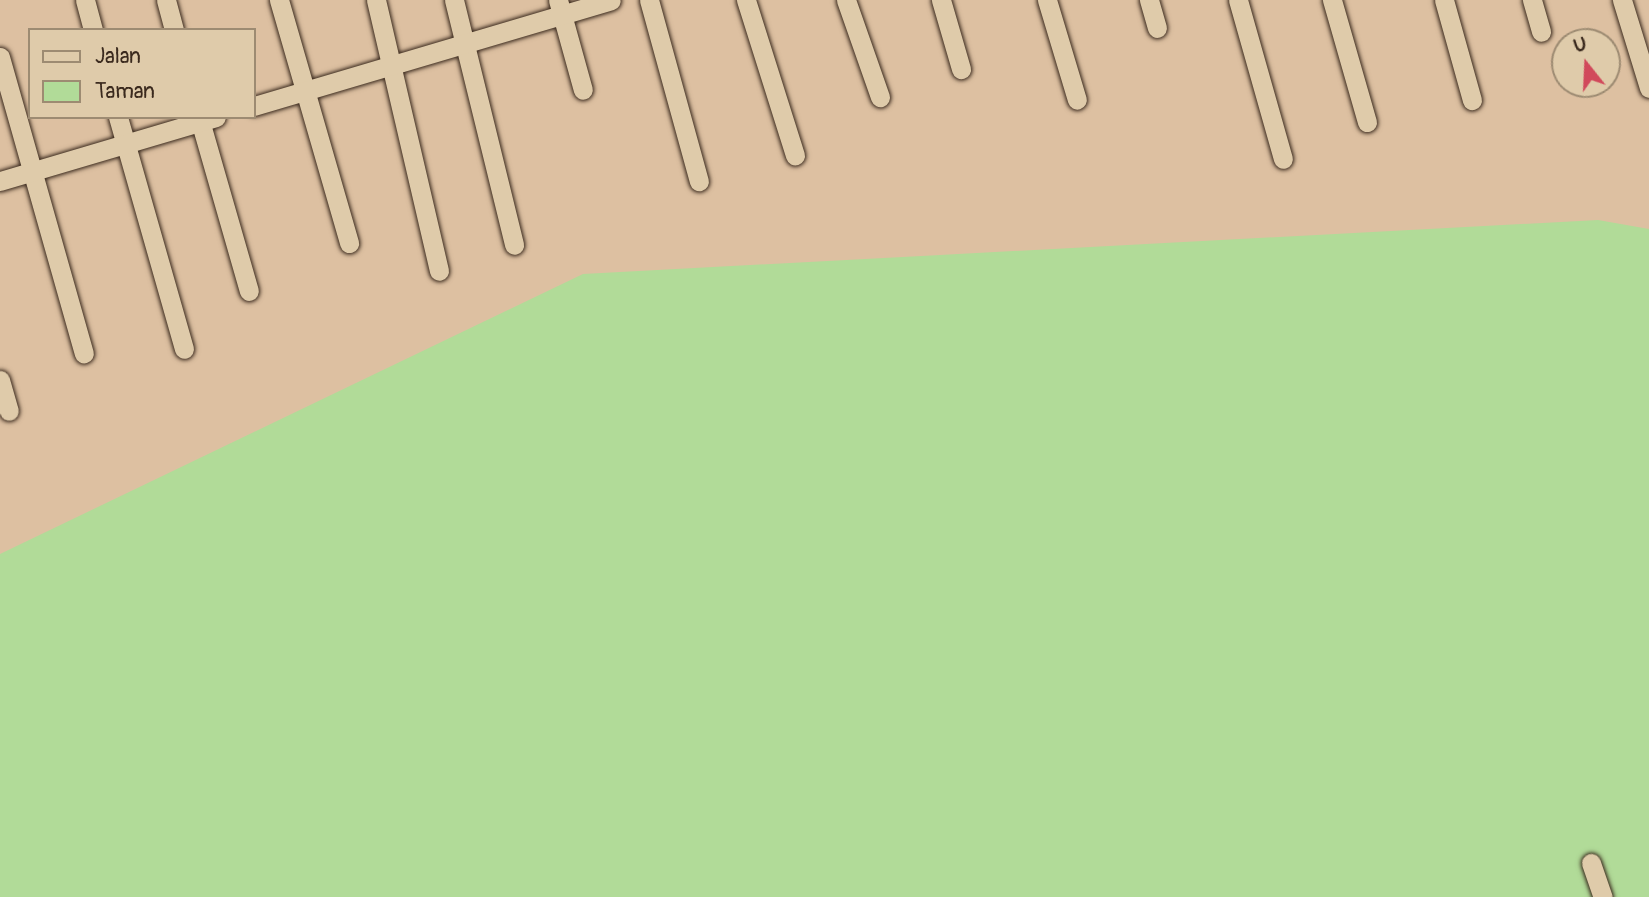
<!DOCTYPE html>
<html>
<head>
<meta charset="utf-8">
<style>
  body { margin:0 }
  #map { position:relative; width:1649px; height:897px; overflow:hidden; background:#ddc0a1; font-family:Pangolin,sans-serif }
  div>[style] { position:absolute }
  .green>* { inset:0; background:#b1db98 }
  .roads { filter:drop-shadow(0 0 2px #3b2a1e) drop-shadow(0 0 2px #3b2a1e) }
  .minor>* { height:19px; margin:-9.5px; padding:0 9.5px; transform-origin:9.5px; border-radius:9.5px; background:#dfcbaa }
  span { translate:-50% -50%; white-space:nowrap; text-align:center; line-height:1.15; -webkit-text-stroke:5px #dfcbaa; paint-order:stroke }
  .legend { position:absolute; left:28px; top:28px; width:228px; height:91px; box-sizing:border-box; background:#dfcbaa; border:2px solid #9d8b72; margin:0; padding:9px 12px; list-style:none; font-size:21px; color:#3b2a1e }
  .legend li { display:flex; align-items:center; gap:14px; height:35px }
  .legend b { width:35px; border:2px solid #9d8b72 }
  .north { position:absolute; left:1551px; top:28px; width:70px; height:70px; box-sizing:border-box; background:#dfcbaa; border:2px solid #9d8b72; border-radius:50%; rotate:342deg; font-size:19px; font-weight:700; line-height:28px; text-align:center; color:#3b2a1e }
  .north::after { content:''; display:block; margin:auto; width:24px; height:32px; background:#d1495b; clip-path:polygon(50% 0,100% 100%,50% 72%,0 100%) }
</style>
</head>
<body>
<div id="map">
  <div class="green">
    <div style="clip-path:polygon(1598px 220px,1649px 229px,1649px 897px,0 897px,0 554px,583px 274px)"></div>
  </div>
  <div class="roads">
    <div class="minor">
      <div style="left:85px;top:0;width:31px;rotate:75deg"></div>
      <div style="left:166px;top:0;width:31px;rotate:75deg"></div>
      <div style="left:279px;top:0;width:253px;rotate:73.9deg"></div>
      <div style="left:376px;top:0;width:278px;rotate:76.9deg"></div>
      <div style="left:454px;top:0;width:252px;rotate:76.2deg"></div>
      <div style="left:558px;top:0;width:93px;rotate:74.5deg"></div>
      <div style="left:649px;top:0;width:188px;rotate:74.6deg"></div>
      <div style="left:746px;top:0;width:163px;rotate:72.5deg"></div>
      <div style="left:846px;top:0;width:103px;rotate:70.7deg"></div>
      <div style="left:941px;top:0;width:72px;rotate:73.8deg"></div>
      <div style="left:1047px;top:0;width:104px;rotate:73.3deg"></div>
      <div style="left:1149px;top:0;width:29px;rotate:74deg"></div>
      <div style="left:1238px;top:0;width:165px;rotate:74.2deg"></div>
      <div style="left:1332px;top:0;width:127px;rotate:74deg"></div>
      <div style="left:1444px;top:0;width:104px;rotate:74.4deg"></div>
      <div style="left:1532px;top:0;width:33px;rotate:74deg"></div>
      <div style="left:1622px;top:0;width:92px;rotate:72.9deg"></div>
      <div style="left:0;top:57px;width:308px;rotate:74.2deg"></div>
      <div style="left:254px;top:106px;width:372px;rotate:-16.5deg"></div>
      <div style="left:118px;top:117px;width:241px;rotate:74.1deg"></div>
      <div style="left:199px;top:117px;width:181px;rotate:74deg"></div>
      <div style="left:0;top:181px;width:225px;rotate:-16.5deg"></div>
      <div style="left:0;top:380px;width:32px;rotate:74deg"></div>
      <div style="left:1591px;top:863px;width:36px;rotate:71deg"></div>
    </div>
  </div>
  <ul class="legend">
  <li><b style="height:9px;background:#dfcbaa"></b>Jalan</li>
  <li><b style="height:19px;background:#b1db98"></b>Taman</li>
  </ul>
  <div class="north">U</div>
</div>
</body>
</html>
